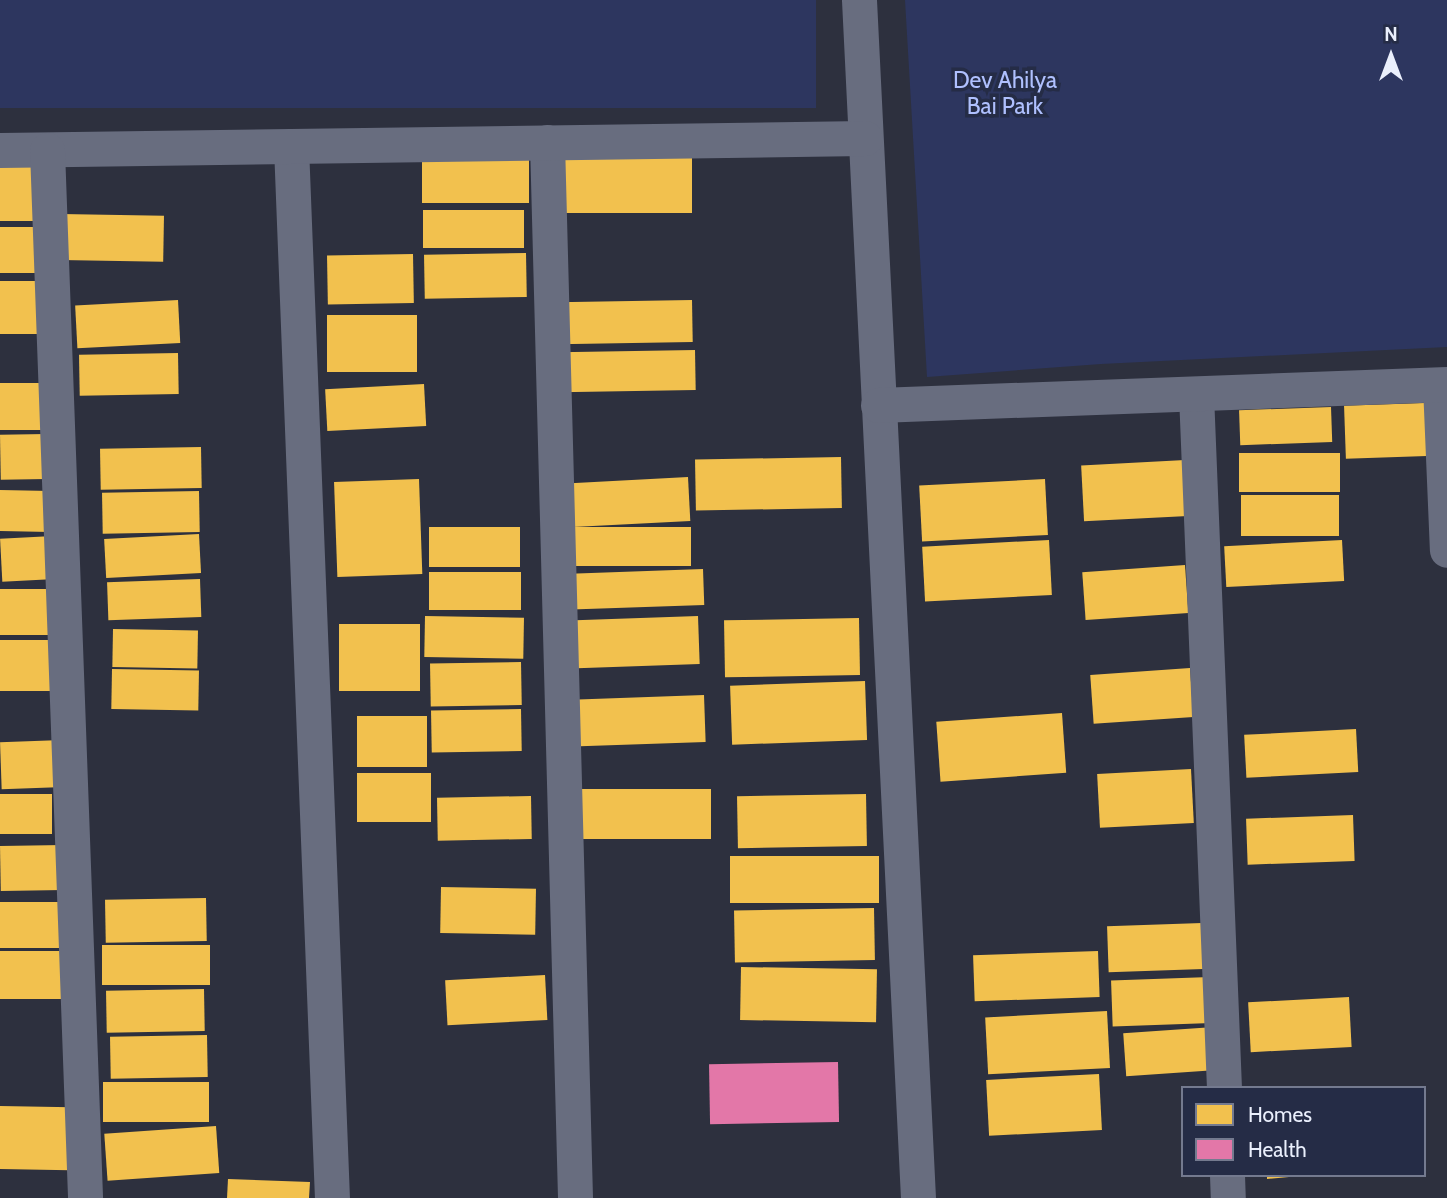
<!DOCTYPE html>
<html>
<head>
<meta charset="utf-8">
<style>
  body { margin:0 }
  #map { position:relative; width:1447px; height:1198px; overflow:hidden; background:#2d303e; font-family:Cabin,sans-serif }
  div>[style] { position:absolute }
  .green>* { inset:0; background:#2d365f; transform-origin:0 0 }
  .homes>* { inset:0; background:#f2c14e; transform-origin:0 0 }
  .health>* { inset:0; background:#e377a8; transform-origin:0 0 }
  .minor>* { height:35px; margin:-17.5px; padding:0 17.5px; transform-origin:17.5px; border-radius:17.5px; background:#686d7f }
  span { translate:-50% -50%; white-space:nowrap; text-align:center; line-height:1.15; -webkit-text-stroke:7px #252c46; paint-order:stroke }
  .park-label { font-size:23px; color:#afc0fe }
  .legend { position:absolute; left:1181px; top:1086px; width:245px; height:91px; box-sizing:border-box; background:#252c46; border:2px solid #747a8f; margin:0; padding:9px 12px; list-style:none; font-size:21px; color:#eaeffc }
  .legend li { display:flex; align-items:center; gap:14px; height:35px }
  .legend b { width:35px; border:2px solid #747a8f }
  .north { position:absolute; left:1356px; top:21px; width:70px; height:70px; -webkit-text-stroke:5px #252c46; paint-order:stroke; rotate:0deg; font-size:19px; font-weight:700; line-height:28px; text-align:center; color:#eaeffc }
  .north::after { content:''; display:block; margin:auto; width:24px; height:32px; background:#eaeffc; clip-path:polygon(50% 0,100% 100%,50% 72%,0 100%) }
</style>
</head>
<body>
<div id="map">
  <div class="green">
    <div style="left:0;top:0;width:816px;height:108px"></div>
    <div style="clip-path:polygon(905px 0,1447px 0,1447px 347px,1101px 364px,927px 377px)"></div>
  </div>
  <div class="homes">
    <div style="left:529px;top:157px;width:46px;height:107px;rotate:90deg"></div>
    <div style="left:692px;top:158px;width:55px;height:138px;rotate:90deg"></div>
    <div style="left:0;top:162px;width:45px;height:59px"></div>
    <div style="left:524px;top:210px;width:38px;height:101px;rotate:90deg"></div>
    <div style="left:61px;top:214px;width:103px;height:46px;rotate:1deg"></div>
    <div style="left:0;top:227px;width:41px;height:46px"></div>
    <div style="left:526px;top:253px;width:44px;height:102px;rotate:89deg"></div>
    <div style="left:413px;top:254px;width:49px;height:86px;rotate:89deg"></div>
    <div style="left:0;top:281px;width:45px;height:53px"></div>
    <div style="left:178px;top:300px;width:43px;height:103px;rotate:87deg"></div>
    <div style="left:692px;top:300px;width:42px;height:135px;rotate:89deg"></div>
    <div style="left:417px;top:315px;width:57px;height:90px;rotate:90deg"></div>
    <div style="left:695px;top:350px;width:40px;height:136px;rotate:89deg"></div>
    <div style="left:178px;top:353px;width:41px;height:99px;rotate:89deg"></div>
    <div style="left:0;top:383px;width:50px;height:47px"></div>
    <div style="left:424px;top:384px;width:42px;height:99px;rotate:87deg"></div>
    <div style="left:1425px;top:403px;width:53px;height:81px;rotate:88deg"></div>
    <div style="left:1331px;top:407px;width:35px;height:92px;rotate:88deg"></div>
    <div style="left:46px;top:434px;width:45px;height:46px;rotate:89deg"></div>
    <div style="left:201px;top:447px;width:41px;height:101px;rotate:89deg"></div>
    <div style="left:1340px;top:453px;width:39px;height:101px;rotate:90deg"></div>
    <div style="left:841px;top:457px;width:51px;height:146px;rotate:89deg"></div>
    <div style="left:1185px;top:460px;width:56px;height:104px;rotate:87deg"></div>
    <div style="left:688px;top:477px;width:44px;height:127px;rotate:87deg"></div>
    <div style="left:419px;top:479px;width:95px;height:85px;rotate:88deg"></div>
    <div style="left:1045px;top:479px;width:56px;height:126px;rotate:87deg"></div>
    <div style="left:0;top:490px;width:51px;height:41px;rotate:1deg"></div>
    <div style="left:199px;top:491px;width:41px;height:97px;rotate:89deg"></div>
    <div style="left:1339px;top:495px;width:41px;height:98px;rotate:90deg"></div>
    <div style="left:429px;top:527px;width:91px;height:40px"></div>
    <div style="left:563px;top:527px;width:128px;height:39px"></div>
    <div style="left:199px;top:534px;width:39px;height:95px;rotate:87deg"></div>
    <div style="left:53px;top:536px;width:43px;height:53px;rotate:87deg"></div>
    <div style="left:1049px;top:540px;width:55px;height:127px;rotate:87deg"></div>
    <div style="left:1342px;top:540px;width:41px;height:118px;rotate:87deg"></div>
    <div style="left:1185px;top:565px;width:48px;height:103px;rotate:86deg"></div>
    <div style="left:703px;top:569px;width:36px;height:140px;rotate:88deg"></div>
    <div style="left:429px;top:572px;width:92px;height:38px"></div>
    <div style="left:200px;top:579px;width:38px;height:93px;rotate:88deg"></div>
    <div style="left:0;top:589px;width:59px;height:46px"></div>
    <div style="left:425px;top:616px;width:99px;height:41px;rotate:1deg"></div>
    <div style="left:698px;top:616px;width:48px;height:137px;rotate:88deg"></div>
    <div style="left:859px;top:618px;width:57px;height:135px;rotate:89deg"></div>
    <div style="left:420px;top:624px;width:67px;height:81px;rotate:90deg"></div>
    <div style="left:113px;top:629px;width:85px;height:38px;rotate:1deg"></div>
    <div style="left:0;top:640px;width:58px;height:51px"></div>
    <div style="left:521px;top:662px;width:43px;height:91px;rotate:89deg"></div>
    <div style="left:1190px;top:668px;width:49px;height:100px;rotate:86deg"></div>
    <div style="left:112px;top:669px;width:87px;height:40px;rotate:1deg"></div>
    <div style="left:865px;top:681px;width:59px;height:135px;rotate:88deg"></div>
    <div style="left:704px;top:695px;width:47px;height:133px;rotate:88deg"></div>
    <div style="left:521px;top:709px;width:42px;height:90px;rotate:89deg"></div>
    <div style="left:1062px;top:713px;width:60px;height:126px;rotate:86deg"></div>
    <div style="left:357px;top:716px;width:70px;height:51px"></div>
    <div style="left:1356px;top:729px;width:43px;height:112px;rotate:87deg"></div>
    <div style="left:62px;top:740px;width:47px;height:62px;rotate:88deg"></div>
    <div style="left:1191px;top:769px;width:54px;height:94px;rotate:87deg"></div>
    <div style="left:357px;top:773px;width:74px;height:49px"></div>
    <div style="left:581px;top:789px;width:130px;height:50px"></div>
    <div style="left:52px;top:794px;width:40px;height:52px;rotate:90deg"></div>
    <div style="left:866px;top:794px;width:52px;height:129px;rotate:89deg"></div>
    <div style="left:531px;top:796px;width:43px;height:94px;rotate:89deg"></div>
    <div style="left:1353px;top:815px;width:46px;height:107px;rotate:88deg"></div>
    <div style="left:63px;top:845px;width:45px;height:63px;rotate:89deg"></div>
    <div style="left:730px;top:856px;width:149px;height:47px"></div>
    <div style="left:441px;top:887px;width:95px;height:46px;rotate:1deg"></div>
    <div style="left:206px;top:898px;width:43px;height:101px;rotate:89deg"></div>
    <div style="left:0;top:902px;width:63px;height:46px"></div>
    <div style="left:874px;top:908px;width:52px;height:140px;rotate:89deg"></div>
    <div style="left:1202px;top:923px;width:46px;height:95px;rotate:88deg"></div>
    <div style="left:102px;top:945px;width:108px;height:40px"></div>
    <div style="left:64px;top:951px;width:48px;height:64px;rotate:90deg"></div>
    <div style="left:1098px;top:951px;width:46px;height:125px;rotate:88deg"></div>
    <div style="left:741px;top:967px;width:136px;height:53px;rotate:1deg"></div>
    <div style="left:545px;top:975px;width:45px;height:100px;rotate:87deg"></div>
    <div style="left:1210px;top:977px;width:46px;height:99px;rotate:88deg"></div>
    <div style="left:204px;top:989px;width:42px;height:98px;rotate:89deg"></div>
    <div style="left:1349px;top:997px;width:50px;height:101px;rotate:87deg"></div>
    <div style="left:1107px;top:1011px;width:57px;height:122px;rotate:87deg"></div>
    <div style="left:1214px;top:1027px;width:43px;height:91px;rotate:86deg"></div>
    <div style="left:207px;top:1035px;width:42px;height:97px;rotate:89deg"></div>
    <div style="left:1099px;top:1074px;width:56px;height:113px;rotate:87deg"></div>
    <div style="left:209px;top:1082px;width:40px;height:106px;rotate:90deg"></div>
    <div style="left:0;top:1106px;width:71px;height:63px;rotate:1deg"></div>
    <div style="left:216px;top:1126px;width:47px;height:112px;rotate:86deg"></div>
    <div style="clip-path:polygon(1267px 1175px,1289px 1175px,1289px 1177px,1267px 1179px)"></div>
    <div style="clip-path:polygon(228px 1179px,310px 1182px,309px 1198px,227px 1198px)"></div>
  </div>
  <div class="health">
    <div style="left:838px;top:1062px;width:60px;height:129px;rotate:89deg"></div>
  </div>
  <div class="minor">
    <div style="left:859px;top:0;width:1199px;rotate:87.18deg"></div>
    <div style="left:547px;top:142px;width:1056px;rotate:88.48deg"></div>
    <div style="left:291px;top:146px;width:1053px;rotate:87.77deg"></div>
    <div style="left:0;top:150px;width:865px;rotate:-0.79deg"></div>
    <div style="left:47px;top:150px;width:1049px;rotate:87.92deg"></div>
    <div style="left:1440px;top:385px;width:165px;rotate:87.6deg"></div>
    <div style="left:1196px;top:394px;width:695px;rotate:87.69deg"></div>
    <div style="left:878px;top:405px;width:569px;rotate:-2.11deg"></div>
    <div style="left:1227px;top:1175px;width:23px;rotate:88deg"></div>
  </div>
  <div class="park-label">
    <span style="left:1005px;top:93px">Dev Ahilya<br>Bai Park</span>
  </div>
  <ul class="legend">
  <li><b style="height:19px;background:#f2c14e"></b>Homes</li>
  <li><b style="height:19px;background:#e377a8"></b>Health</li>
  </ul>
  <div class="north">N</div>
</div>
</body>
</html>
